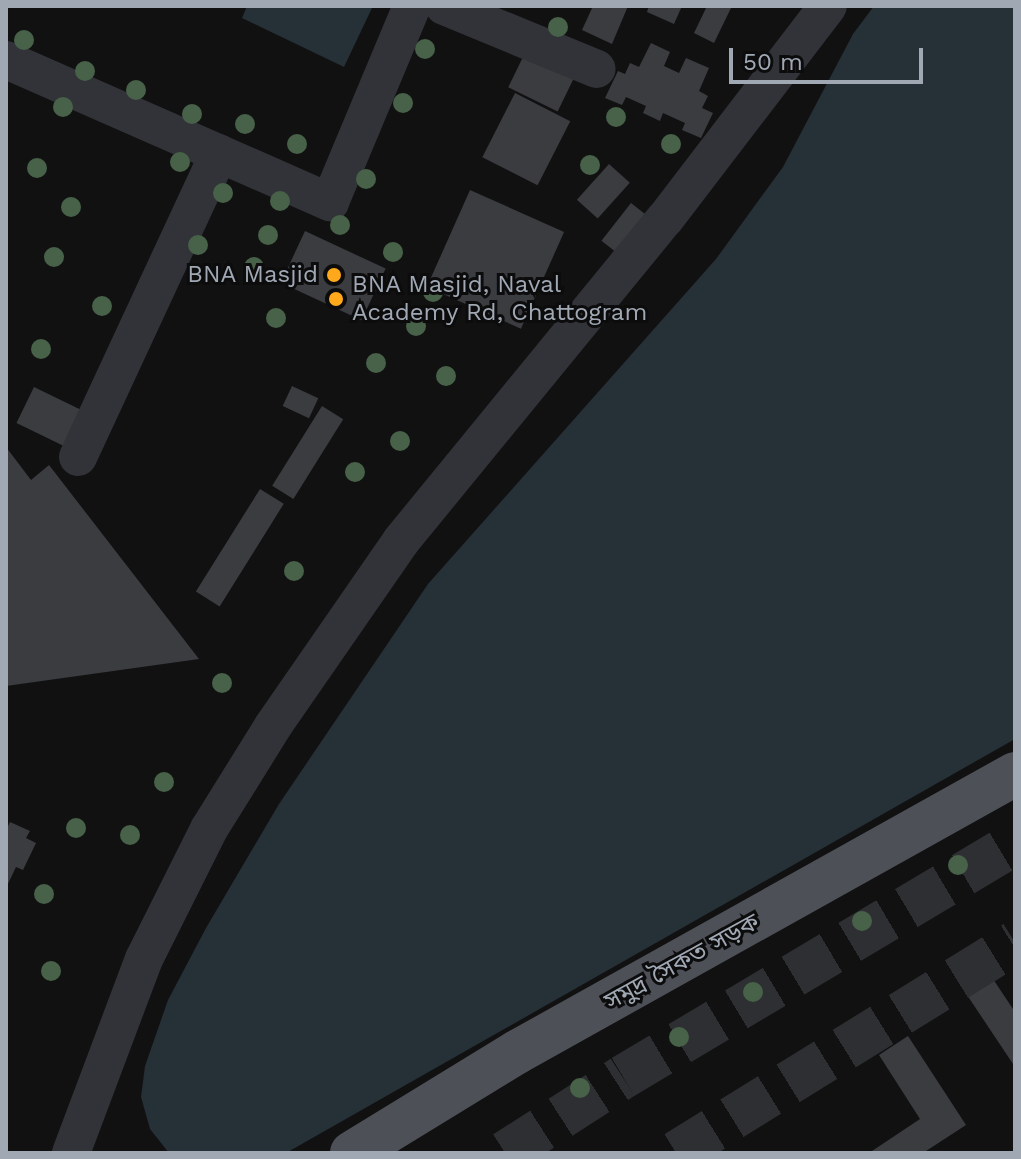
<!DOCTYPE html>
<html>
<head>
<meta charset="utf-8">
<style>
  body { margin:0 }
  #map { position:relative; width:1021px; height:1159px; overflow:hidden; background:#111112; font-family:"Work Sans","Noto Sans Bengali",sans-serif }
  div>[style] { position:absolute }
  .water>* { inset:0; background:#263037 }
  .building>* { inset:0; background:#3a3c40; transform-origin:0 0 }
  .highway-tunnel>* { height:44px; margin-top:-22px; transform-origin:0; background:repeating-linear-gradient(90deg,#2e2f32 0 44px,transparent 0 66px) }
  .minor>* { height:38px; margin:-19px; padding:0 19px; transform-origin:19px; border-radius:19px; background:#313338 }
  .major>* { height:44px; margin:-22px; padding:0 22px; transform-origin:22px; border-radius:22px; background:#4d5057 }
  .trees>* { width:20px; height:20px; margin:-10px; border-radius:50%; background:#486149 }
  .dots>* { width:22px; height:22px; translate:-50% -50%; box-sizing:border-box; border:4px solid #0c0c0d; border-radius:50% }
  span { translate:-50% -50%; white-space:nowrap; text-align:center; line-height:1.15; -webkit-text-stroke:6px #0c0c0d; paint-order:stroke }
  .poi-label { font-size:24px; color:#a0a8b4 }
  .right { translate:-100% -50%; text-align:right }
  .left { translate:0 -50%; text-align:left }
  .street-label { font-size:24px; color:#a0a8b4 }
  .frame { position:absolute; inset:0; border:8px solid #a0a8b4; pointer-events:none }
  .scale { position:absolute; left:729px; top:48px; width:194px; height:36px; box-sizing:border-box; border:4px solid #a0a8b4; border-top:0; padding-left:10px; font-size:24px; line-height:28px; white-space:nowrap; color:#a0a8b4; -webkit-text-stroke:6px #0c0c0d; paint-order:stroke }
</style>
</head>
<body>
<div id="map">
  <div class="water">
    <div style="clip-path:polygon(247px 6px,367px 6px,372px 8px,344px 67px,242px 18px)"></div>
    <div style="clip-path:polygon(874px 6px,1015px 6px,1015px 739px,286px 1153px,169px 1153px,150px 1129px,141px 1097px,145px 1066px,168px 1000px,206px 928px,279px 804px,428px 584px,716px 259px,783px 167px,853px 34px)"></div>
  </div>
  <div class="building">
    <div style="clip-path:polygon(593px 6px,628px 6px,612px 44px,582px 30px)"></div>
    <div style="clip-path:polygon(649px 6px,682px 6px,674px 24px,647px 12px)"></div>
    <div style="clip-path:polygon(707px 6px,732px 6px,714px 43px,694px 33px)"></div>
    <div style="clip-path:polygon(651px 43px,670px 52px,664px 66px,679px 73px,686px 58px,709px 68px,699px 91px,708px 96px,702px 108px,713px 113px,701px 138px,682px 130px,685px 123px,663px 113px,660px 121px,643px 113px,646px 106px,626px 97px,622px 105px,605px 98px,618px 71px,625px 74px,630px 63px,639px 67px)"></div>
    <div style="left:524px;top:55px;width:55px;height:36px;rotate:26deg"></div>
    <div style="left:515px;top:93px;width:62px;height:72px;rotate:27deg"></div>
    <div style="left:609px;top:164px;width:28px;height:48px;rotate:42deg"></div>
    <div style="left:470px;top:190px;width:103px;height:106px;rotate:24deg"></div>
    <div style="left:631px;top:203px;width:23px;height:48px;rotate:38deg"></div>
    <div style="left:305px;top:231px;width:89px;height:57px;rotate:25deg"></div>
    <div style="left:292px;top:386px;width:29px;height:22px;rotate:25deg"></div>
    <div style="left:34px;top:387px;width:55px;height:40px;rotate:26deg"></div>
    <div style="left:322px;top:406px;width:25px;height:94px;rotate:32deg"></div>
    <div style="clip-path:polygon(6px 447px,31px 480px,49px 465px,199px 659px,6px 686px)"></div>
    <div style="left:260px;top:489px;width:28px;height:121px;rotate:32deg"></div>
    <div style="clip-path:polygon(10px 822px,30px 831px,26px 838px,36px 843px,23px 870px,16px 867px,6px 888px,6px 830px)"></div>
    <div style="clip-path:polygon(983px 964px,1015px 1012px,1015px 1067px,957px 980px)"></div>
    <div style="clip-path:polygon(908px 1036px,966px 1125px,923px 1153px,869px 1153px,920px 1119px,879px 1055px)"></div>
  </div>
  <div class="highway-tunnel">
    <div style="left:505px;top:1153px;width:140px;rotate:-32.8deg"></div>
    <div style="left:623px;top:1077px;width:457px;rotate:-30.8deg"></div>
    <div style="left:676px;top:1153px;width:399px;rotate:-31.8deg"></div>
  </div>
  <div class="minor">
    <div style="left:444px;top:6px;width:165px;rotate:22.4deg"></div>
    <div style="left:6px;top:60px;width:354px;rotate:23.7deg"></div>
    <div style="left:330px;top:202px;width:212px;rotate:-67.3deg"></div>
    <div style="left:78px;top:457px;width:335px;rotate:-65.1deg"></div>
    <div style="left:71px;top:1153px;width:207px;rotate:-69.4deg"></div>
    <div style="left:144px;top:959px;width:145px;rotate:-63.4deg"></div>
    <div style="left:209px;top:829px;width:121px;rotate:-58.1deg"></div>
    <div style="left:273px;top:726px;width:225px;rotate:-55.3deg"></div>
    <div style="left:401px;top:541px;width:416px;rotate:-50.7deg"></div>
    <div style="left:665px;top:219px;width:268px;rotate:-52.6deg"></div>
  </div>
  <div class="major">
    <div style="left:352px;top:1153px;width:193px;rotate:-31.5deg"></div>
    <div style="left:517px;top:1052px;width:570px;rotate:-29.17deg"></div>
  </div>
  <div class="trees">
    <div style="left:558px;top:27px"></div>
    <div style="left:24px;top:40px"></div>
    <div style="left:425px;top:49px"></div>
    <div style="left:85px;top:71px"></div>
    <div style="left:136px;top:90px"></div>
    <div style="left:403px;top:103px"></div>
    <div style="left:63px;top:107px"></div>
    <div style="left:192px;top:114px"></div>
    <div style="left:616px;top:117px"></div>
    <div style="left:245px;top:124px"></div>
    <div style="left:297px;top:144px"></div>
    <div style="left:671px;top:144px"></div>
    <div style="left:180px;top:162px"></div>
    <div style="left:590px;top:165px"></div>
    <div style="left:37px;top:168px"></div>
    <div style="left:366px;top:179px"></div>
    <div style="left:223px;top:193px"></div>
    <div style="left:280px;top:201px"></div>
    <div style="left:71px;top:207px"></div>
    <div style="left:340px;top:225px"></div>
    <div style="left:268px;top:235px"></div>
    <div style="left:198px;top:245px"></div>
    <div style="left:393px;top:252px"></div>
    <div style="left:54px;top:257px"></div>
    <div style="left:254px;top:267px"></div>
    <div style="left:433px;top:292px"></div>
    <div style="left:102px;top:306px"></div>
    <div style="left:276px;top:318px"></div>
    <div style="left:416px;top:326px"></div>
    <div style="left:41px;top:349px"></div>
    <div style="left:376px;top:363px"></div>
    <div style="left:446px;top:376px"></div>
    <div style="left:400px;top:441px"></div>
    <div style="left:355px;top:472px"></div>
    <div style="left:294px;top:571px"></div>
    <div style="left:222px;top:683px"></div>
    <div style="left:164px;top:782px"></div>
    <div style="left:76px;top:828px"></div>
    <div style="left:130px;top:835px"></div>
    <div style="left:958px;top:865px"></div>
    <div style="left:44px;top:894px"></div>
    <div style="left:862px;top:921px"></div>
    <div style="left:51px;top:971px"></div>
    <div style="left:753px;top:992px"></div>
    <div style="left:679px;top:1037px"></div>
    <div style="left:580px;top:1088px"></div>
  </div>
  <div class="dots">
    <div style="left:334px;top:275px;background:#ffa81c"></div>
    <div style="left:336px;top:299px;background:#ffa81c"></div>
  </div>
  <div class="poi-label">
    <span class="right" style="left:318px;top:275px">BNA Masjid</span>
    <span class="left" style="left:352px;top:299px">BNA Masjid, Naval<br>Academy Rd, Chattogram</span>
  </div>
  <div class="street-label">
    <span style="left:682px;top:962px;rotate:-29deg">সমুদ্র সৈকত সড়ক</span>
  </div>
  <div class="frame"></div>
  <div class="scale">50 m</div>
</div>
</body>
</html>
